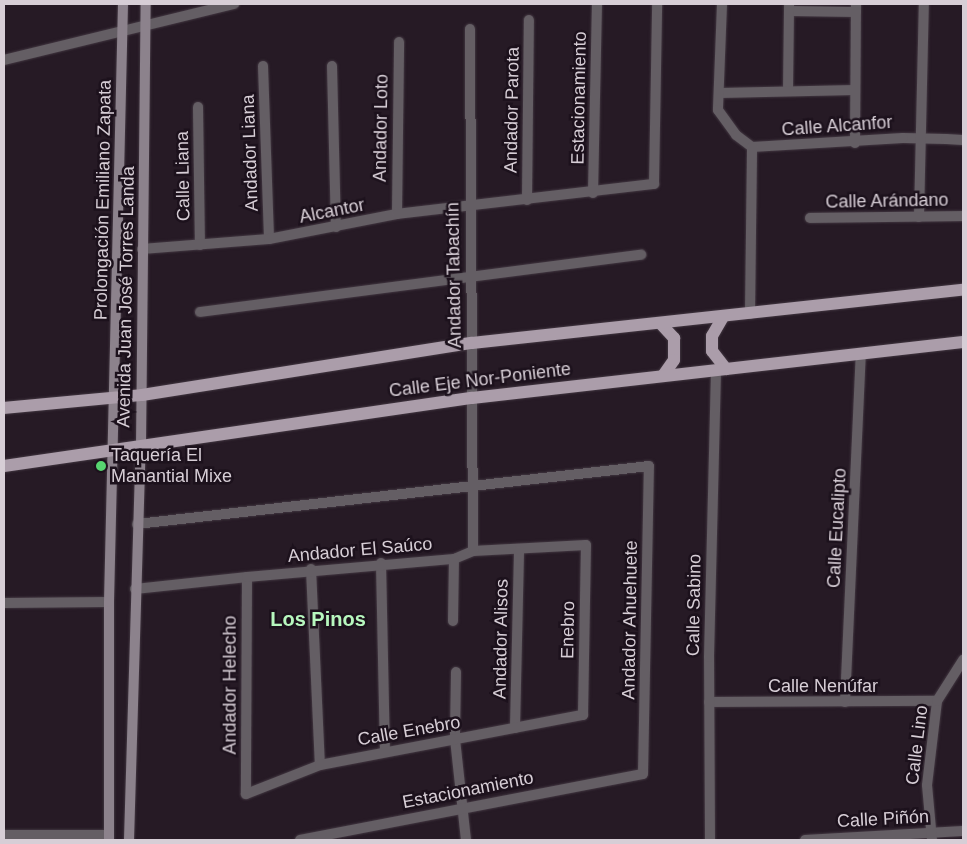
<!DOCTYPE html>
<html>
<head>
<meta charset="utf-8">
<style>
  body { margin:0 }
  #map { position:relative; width:967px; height:844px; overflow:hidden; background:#261a25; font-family:Helvetica,sans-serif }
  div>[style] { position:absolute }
  .roads { filter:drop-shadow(0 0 1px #423741) drop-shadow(0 0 1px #423741) }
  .pedestrian>* { height:10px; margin:-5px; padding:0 5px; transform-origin:5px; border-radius:5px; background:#645e64 }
  .minor>* { height:10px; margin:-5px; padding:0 5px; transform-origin:5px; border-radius:5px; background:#645e64 }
  .secondary>* { height:10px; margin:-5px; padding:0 5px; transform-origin:5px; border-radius:5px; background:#8c828c }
  .primary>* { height:12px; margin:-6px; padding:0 6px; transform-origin:6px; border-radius:6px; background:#ab9daa }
  .dots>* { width:14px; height:14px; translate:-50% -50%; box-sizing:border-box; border:2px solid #1c111c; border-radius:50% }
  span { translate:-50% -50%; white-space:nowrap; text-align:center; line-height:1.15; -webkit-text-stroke:5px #1c111c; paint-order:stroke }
  .street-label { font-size:18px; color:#d7ced6 }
  .poi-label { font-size:18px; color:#d7ced6 }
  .left { translate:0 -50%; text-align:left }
  .quarter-label { font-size:20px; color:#b7f7be; font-weight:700 }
  .frame { position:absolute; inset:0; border:5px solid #d7ced6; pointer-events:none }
</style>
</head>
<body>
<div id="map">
  <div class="roads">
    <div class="pedestrian">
      <div style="left:789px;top:11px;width:67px;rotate:0.9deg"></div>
      <div style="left:788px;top:91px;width:87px;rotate:-89.3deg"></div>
      <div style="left:720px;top:93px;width:135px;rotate:-1.3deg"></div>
      <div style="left:903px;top:138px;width:43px;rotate:1.3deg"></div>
      <div style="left:919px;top:217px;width:213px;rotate:-88.7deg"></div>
      <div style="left:810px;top:218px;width:153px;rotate:-0.7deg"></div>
      <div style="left:473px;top:551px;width:113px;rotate:-3deg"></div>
      <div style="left:135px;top:589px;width:113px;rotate:-6.1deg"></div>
      <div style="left:247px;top:577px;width:217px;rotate:90.3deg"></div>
      <div style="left:515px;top:728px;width:177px;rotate:-88.7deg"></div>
      <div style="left:643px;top:774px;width:308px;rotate:-88.9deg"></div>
    </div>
    <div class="minor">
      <div style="left:722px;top:4px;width:106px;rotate:92.2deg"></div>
      <div style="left:718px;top:110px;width:31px;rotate:54deg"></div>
      <div style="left:736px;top:135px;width:20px;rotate:37deg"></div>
      <div style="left:752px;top:147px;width:151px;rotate:-3.4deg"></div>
      <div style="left:4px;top:60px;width:237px;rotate:-13.7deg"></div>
      <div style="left:263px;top:66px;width:173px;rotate:88deg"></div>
      <div style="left:332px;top:66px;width:161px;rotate:88.6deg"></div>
      <div style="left:198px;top:107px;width:138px;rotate:89.2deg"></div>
      <div style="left:946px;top:139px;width:17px;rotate:3deg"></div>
      <div style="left:855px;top:143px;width:139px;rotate:-89.6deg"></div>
      <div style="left:593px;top:193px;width:189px;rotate:-88.8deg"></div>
      <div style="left:527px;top:200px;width:180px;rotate:-89.4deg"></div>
      <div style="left:397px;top:214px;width:172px;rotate:-89.3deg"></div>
      <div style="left:142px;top:249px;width:127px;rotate:-4.5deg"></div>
      <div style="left:269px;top:239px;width:130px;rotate:-11.1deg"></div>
      <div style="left:397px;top:214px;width:259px;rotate:-6.7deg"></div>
      <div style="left:654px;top:184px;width:180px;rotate:-89deg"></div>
      <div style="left:200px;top:312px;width:445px;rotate:-7.4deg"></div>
      <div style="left:750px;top:314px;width:167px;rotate:-89.3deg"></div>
      <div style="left:137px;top:524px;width:515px;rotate:-6.46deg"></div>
      <div style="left:381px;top:563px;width:188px;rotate:88.8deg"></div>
      <div style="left:311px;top:569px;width:196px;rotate:87.4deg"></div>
      <div style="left:247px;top:577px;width:208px;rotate:-5deg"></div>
      <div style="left:454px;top:559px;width:21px;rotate:-23deg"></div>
      <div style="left:473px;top:551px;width:522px;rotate:-90.33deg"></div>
      <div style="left:4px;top:603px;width:105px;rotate:-0.5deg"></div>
      <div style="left:453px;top:621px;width:62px;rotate:-89.1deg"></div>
      <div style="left:456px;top:672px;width:67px;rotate:90.9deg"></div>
      <div style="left:455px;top:739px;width:102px;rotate:83.8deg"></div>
      <div style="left:709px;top:702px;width:228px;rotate:-0.3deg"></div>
      <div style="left:845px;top:702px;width:347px;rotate:-87.4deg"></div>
      <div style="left:246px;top:794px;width:79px;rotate:-21.4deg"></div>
      <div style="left:320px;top:765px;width:268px;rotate:-10.8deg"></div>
      <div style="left:583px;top:715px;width:170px;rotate:-89deg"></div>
      <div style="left:4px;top:835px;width:105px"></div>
      <div style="left:300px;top:840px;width:349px;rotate:-10.9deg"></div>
      <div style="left:710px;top:840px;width:183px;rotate:-90.3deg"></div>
      <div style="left:709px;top:657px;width:287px;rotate:-88.6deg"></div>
      <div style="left:805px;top:840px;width:158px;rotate:-3.3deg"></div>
      <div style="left:932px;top:840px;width:55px;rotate:-95.2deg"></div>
      <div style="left:927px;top:785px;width:85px;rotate:-83.2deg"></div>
      <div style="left:937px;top:701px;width:49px;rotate:-57.6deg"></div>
    </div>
    <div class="secondary">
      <div style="left:109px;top:840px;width:238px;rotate:-90deg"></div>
      <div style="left:109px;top:602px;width:598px;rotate:-88.66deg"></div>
      <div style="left:129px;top:840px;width:394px;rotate:-88.3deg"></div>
      <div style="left:141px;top:446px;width:442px;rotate:-89.4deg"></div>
    </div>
    <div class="primary">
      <div style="left:723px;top:317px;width:22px;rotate:120deg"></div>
      <div style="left:712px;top:336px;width:15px;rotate:90deg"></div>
      <div style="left:712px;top:351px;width:23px;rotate:52deg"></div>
      <div style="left:660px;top:323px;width:21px;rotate:47deg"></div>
      <div style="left:674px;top:338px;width:22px;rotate:90deg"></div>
      <div style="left:674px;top:360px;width:19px;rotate:125deg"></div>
      <div style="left:4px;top:408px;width:139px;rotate:-5.4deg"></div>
      <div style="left:142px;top:395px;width:334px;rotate:-9deg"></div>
      <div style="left:472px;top:343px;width:494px;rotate:-6.2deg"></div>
      <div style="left:4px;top:466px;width:473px;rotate:-8.3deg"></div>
      <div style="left:472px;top:398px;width:494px;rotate:-6.5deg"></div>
    </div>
  </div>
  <div class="dots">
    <div style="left:101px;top:466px;background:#57d570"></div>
  </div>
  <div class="street-label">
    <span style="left:579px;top:98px;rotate:-89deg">Estacionamiento</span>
    <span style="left:512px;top:110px;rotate:-89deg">Andador Parota</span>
    <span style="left:837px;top:126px;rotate:-4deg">Calle Alcanfor</span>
    <span style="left:381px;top:128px;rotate:-89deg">Andador Loto</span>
    <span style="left:250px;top:153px;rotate:-92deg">Andador Liana</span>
    <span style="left:183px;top:176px;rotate:-91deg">Calle Liana</span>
    <span style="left:103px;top:200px;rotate:-89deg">Prolongación Emiliano Zapata</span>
    <span style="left:887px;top:201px;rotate:-1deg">Calle Arándano</span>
    <span style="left:332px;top:211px;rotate:-11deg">Alcantor</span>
    <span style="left:454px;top:275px;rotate:-91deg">Andador Tabachín</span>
    <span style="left:126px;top:297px;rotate:-89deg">Avenida Juan José Torres Landa</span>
    <span style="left:480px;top:380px;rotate:-7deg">Calle Eje Nor-Poniente</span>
    <span style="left:837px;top:528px;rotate:-87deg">Calle Eucalipto</span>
    <span style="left:360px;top:550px;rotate:-5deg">Andador El Saúco</span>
    <span style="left:694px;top:605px;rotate:-89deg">Calle Sabino</span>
    <span style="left:630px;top:620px;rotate:-89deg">Andador Ahuehuete</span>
    <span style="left:568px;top:630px;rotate:-89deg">Enebro</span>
    <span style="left:501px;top:639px;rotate:-89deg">Andador Alisos</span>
    <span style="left:230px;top:685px;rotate:-90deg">Andador Helecho</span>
    <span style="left:823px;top:686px">Calle Nenúfar</span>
    <span style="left:409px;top:731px;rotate:-10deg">Calle Enebro</span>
    <span style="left:917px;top:745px;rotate:-83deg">Calle Lino</span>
    <span style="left:468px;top:790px;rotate:-11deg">Estacionamiento</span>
    <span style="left:883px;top:819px;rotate:-3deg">Calle Piñón</span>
  </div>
  <div class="poi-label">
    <span class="left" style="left:111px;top:466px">Taquería El<br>Manantial Mixe</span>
  </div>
  <div class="quarter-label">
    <span style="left:318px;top:619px">Los Pinos</span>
  </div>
  <div class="frame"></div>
</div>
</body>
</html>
